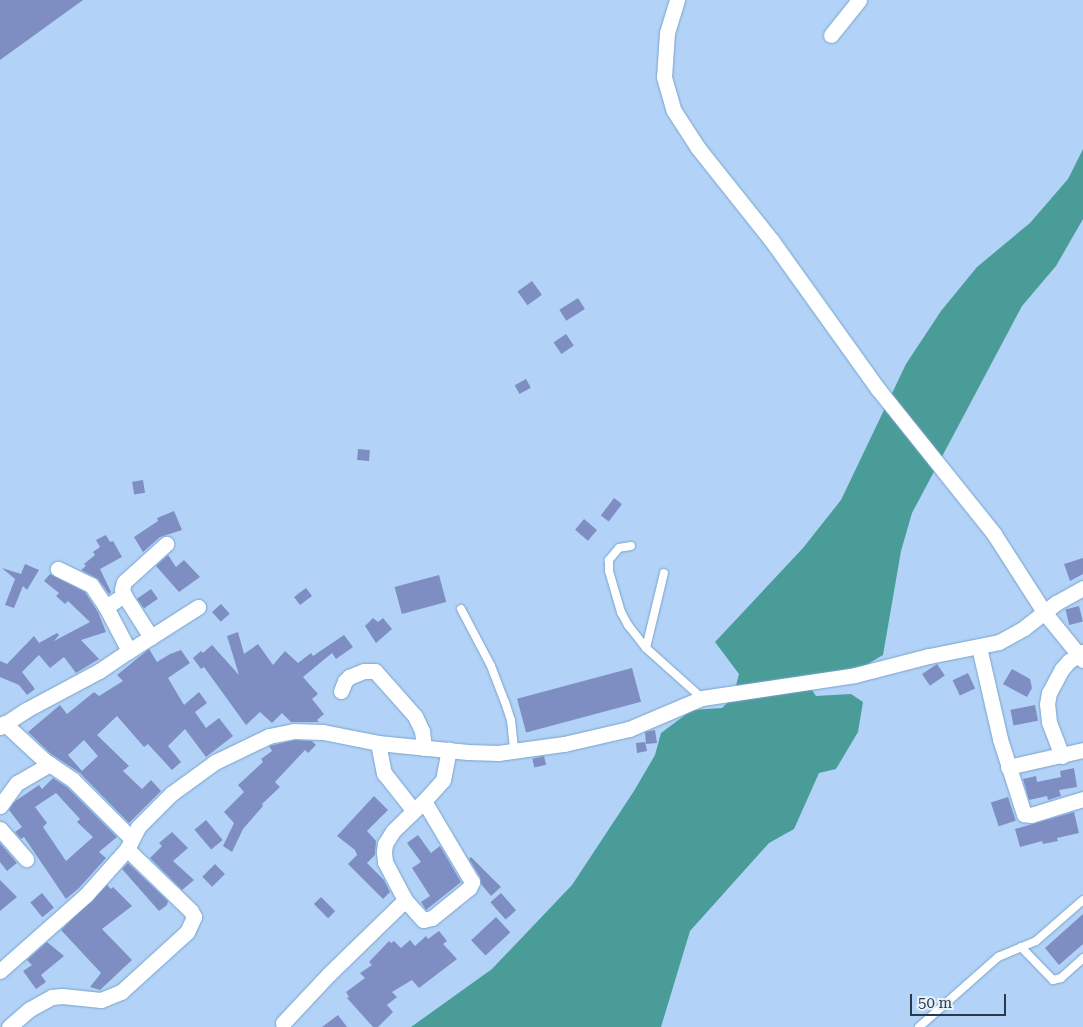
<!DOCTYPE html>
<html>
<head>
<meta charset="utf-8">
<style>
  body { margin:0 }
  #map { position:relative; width:1083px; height:1027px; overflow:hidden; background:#b2d3f7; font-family:"Roboto Serif",serif }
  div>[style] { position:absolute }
  .water>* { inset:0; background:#4a9c98 }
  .building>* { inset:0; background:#7e8ec2; transform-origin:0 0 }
  .roads { filter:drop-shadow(0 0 1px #7aa2cd) drop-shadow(0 0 1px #7aa2cd) }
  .service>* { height:8px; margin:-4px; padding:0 4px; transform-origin:4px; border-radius:4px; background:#fff }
  .minor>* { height:15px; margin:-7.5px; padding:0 7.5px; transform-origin:7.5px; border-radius:7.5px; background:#fff }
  span { translate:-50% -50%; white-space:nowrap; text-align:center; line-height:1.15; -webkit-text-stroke:5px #e8f1fa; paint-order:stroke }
  .scale { position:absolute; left:910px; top:994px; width:96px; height:22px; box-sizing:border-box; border:2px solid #293a4c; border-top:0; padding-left:6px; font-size:15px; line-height:18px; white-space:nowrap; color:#293a4c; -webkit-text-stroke:4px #e8f1fa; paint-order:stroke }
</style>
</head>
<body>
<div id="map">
  <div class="water">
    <div style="clip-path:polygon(1083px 149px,1083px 219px,1056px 266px,1022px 306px,912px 513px,901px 551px,883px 655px,861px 668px,813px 679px,812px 690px,816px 696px,851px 694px,863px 702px,858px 732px,836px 769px,819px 773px,794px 829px,769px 843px,690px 931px,661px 1027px,411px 1027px,492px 969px,572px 885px,634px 791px,655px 755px,661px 733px,692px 710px,722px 708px,733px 697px,739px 674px,715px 642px,803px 548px,841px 500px,906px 364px,941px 311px,977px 267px,1030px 223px,1068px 179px)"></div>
  </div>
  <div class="building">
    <div style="clip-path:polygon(0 0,83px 0,0 60px)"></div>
    <div style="left:532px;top:281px;width:17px;height:18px;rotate:54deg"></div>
    <div style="left:578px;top:298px;width:13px;height:22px;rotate:58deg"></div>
    <div style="left:566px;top:334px;width:14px;height:15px;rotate:56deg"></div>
    <div style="left:526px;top:379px;width:10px;height:13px;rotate:61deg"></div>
    <div style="left:358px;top:449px;width:12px;height:11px;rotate:5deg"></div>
    <div style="left:143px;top:480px;width:13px;height:11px;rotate:81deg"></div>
    <div style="left:614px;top:498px;width:10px;height:22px;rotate:37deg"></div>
    <div style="clip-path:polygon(174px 511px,182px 530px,160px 537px,143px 552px,134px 537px,158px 521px,157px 518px)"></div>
    <div style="left:584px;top:519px;width:17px;height:14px;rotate:40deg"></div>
    <div style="clip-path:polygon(106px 535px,110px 542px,113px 541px,122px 557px,100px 569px,111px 592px,109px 594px,98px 579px,81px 570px,86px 566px,84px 564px,95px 555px,93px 552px,100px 547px,96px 540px)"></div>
    <div style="clip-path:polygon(168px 555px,176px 567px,184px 560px,200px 577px,179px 592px,156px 566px)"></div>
    <div style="clip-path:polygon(1083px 558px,1083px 574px,1070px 581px,1064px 564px)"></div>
    <div style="clip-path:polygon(25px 564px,39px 570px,27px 590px,23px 586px,14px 608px,5px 605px,15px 579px,2px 568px,21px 574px)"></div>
    <div style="clip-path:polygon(50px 574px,85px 592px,98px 612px,106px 632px,81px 640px,99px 659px,76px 673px,64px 657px,50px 668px,39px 655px,22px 672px,35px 689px,27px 695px,19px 685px,0 677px,0 661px,7px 664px,34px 636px,39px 643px,57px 633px,59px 635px,54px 641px,90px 622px,68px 601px,65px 604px,56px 596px,59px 593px,44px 581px)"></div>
    <div style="left:439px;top:575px;width:28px;height:46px;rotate:75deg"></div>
    <div style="left:306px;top:588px;width:10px;height:15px;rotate:53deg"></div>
    <div style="left:151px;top:589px;width:12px;height:17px;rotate:55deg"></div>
    <div style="left:221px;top:604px;width:13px;height:12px;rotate:48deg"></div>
    <div style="left:1079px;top:606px;width:16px;height:14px;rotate:76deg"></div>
    <div style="clip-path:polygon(373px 618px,378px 622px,383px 618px,392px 629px,376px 643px,365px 626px)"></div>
    <div style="clip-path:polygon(238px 632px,244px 654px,258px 644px,273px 665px,285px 651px,298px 663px,311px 653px,313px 656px,344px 635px,353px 647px,336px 659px,332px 653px,303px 677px,318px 694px,312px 699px,324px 714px,317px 720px,319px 722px,291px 722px,282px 713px,272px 723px,260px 712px,246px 725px,204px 667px,201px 669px,193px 658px,201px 651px,203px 653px,212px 645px,239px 675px,227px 636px)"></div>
    <div style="clip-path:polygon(evenodd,149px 649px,157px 662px,170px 654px,181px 650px,190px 663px,168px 678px,184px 705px,199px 692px,207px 703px,195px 712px,206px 728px,219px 718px,233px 736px,206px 757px,185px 729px,168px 746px,181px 762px,172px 770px,148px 744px,144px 747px,117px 716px,97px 735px,129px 766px,123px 771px,142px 789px,151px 780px,161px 791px,129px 823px,80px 773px,51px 754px,28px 732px,60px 705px,67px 714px,94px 692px,99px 696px,123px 681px,117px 675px,149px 649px,84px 740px,98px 756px,82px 771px,68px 755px,84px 740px)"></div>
    <div style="left:937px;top:664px;width:14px;height:18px;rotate:56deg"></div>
    <div style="left:632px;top:668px;width:35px;height:119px;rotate:75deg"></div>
    <div style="clip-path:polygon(1012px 669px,1030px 679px,1032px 688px,1027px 697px,1003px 684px)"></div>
    <div style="left:968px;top:673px;width:17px;height:17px;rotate:65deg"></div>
    <div style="left:1035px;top:705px;width:16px;height:25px;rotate:79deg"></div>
    <div style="clip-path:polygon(655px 730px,657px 743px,646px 744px,645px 732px)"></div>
    <div style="clip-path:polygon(295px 740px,312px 741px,316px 745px,308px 753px,305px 750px,275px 782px,280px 787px,262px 804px,263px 806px,243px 829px,232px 852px,223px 846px,234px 823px,224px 812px,244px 792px,238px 785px,263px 762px,261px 759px,272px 751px,269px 746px)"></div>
    <div style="clip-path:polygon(645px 742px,647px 751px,637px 753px,636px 743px)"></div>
    <div style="left:544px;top:756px;width:9px;height:12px;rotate:77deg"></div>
    <div style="clip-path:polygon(1074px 768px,1077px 787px,1059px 790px,1061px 796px,1048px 800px,1047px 796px,1029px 800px,1023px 779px,1036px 776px,1037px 782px,1061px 777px,1060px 771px)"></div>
    <div style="clip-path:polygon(evenodd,53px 778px,67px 787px,117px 837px,99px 852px,106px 858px,79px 888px,66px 899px,24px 837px,21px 839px,15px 832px,22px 827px,9px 810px,14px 802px,39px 785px,42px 789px,53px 778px,56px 793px,80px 819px,77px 822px,93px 837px,66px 861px,43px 827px,47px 823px,35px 807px,56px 793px)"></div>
    <div style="clip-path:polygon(374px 796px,388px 810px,367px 831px,376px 841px,375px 855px,367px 863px,384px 880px,390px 892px,383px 899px,348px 864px,357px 855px,355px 850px,337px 836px)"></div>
    <div style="left:1008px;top:797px;width:25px;height:18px;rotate:72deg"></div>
    <div style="clip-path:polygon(1074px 812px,1079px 833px,1057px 838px,1058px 841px,1043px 844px,1042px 841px,1020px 847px,1015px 829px)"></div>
    <div style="left:206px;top:820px;width:26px;height:15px;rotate:50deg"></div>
    <div style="clip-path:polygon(172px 832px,188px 848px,173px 861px,194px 880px,182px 890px,150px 858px,162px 846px,159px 843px)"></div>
    <div style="clip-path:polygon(418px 835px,431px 853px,440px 846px,461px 882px,426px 910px,421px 902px,430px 896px,412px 868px,421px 862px,407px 843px)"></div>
    <div style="clip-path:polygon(0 843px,17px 863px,7px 871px,0 862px)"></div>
    <div style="clip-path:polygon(471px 857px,501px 887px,491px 896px,481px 884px,480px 877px,469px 859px)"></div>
    <div style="clip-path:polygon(128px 863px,168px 901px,167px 905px,159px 911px,122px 869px)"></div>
    <div style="left:215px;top:864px;width:14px;height:18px;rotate:45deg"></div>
    <div style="clip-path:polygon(0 880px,17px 897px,0 911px)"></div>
    <div style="clip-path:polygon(107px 885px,111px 889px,113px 887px,132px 906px,102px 929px,132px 960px,100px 990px,90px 987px,101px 973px,61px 930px)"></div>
    <div style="left:42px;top:893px;width:19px;height:15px;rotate:51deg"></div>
    <div style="left:501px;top:893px;width:23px;height:14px;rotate:49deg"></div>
    <div style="left:321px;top:897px;width:20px;height:10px;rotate:45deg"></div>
    <div style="clip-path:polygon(1083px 914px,1083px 944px,1059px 965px,1045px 948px)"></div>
    <div style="left:496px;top:917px;width:21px;height:34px;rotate:47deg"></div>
    <div style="clip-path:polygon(439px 931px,447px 941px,443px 944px,457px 959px,419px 988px,412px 980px,392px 992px,397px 997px,387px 1005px,393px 1012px,378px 1027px,373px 1027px,347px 998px,349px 997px,346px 992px,365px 978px,360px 973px,372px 965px,369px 962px,389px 941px,391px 943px,394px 941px,401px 948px,410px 940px,415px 946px,426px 936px,428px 939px)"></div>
    <div style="clip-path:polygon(47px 942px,64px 956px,41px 975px,46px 982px,36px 989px,23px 971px,32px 965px,27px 960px)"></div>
    <div style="clip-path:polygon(338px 1015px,347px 1027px,322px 1027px)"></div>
  </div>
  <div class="roads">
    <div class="service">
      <div style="left:631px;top:546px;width:12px;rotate:171deg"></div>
      <div style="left:619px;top:548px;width:16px;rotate:130deg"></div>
      <div style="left:609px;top:560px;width:11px;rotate:90deg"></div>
      <div style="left:609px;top:571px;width:43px;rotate:73.7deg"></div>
      <div style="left:621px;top:612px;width:15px;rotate:62deg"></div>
      <div style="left:628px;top:625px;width:29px;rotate:52deg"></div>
      <div style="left:646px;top:648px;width:75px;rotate:41.8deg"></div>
      <div style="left:461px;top:609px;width:64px;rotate:62.2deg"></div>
      <div style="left:491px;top:666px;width:39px;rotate:69deg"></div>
      <div style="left:505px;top:702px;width:19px;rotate:72deg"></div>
      <div style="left:511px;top:720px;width:31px;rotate:84deg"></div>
      <div style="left:646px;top:648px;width:77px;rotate:-76.5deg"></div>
      <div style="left:1021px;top:947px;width:46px;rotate:45.9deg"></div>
      <div style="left:1053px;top:980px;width:8px;rotate:-14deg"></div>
      <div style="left:1061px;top:978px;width:30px;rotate:-42deg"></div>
      <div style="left:919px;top:1027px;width:106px;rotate:-41.5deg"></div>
      <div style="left:998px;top:957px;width:41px;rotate:-22.8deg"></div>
      <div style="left:1036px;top:941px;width:62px;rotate:-41.1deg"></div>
    </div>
    <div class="minor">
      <div style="left:677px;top:0;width:34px;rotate:107deg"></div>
      <div style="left:667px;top:33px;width:44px;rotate:93.9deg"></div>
      <div style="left:664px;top:77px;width:35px;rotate:74deg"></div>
      <div style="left:674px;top:111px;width:44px;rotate:57deg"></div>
      <div style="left:698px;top:148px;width:119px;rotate:51.5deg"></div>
      <div style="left:772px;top:241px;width:182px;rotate:54.4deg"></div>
      <div style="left:878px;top:389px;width:186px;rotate:51.3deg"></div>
      <div style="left:994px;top:534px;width:93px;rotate:57.3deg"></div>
      <div style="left:1044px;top:612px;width:62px;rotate:50.9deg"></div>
      <div style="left:831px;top:35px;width:45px;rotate:-51.3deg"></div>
      <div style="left:124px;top:595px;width:6px;rotate:-108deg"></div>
      <div style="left:122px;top:589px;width:7px;rotate:-74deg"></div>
      <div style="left:124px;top:582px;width:57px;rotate:-42.1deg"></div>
      <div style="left:106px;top:607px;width:22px;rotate:-34deg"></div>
      <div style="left:124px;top:595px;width:50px;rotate:57.3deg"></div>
      <div style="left:979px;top:647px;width:94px;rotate:77.1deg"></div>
      <div style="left:1000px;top:739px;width:79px;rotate:72.3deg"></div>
      <div style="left:1024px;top:814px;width:7px;rotate:8deg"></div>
      <div style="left:1031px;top:815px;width:54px;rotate:-17.1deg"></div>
      <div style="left:129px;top:651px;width:82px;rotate:-32.5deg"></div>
      <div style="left:341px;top:691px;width:11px;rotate:-68deg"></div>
      <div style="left:345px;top:681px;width:6px;rotate:-45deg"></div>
      <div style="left:349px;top:677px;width:16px;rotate:-22deg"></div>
      <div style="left:364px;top:671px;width:11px"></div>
      <div style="left:375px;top:671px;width:60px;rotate:48.4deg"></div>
      <div style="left:415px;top:716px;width:17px;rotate:65deg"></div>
      <div style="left:422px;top:731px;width:17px;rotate:83deg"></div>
      <div style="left:4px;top:723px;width:56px;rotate:42.8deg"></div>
      <div style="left:45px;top:761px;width:34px;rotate:34deg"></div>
      <div style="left:73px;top:780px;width:82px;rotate:45deg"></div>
      <div style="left:0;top:727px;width:31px;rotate:-33deg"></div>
      <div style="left:26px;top:710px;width:83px;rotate:-28.1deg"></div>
      <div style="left:99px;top:671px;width:36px;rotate:-34deg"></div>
      <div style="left:129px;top:651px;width:50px;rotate:-117.6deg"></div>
      <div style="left:106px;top:607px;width:27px;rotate:-124deg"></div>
      <div style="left:91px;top:585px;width:37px;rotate:-154deg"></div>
      <div style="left:378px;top:743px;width:31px;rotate:79deg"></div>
      <div style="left:384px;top:773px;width:47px;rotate:51.9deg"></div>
      <div style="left:1062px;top:756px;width:36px;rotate:-111deg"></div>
      <div style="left:1049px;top:722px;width:18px;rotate:-96deg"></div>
      <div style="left:1047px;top:704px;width:11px;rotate:-80deg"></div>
      <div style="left:1049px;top:693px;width:27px;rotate:-62deg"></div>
      <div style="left:1062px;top:669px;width:11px;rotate:-49deg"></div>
      <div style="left:1069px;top:661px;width:17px;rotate:-33deg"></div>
      <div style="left:1008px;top:767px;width:77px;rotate:-12.8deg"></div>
      <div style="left:424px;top:801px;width:43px;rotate:135.9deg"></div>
      <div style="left:393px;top:831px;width:15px;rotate:122deg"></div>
      <div style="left:385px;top:844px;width:8px;rotate:97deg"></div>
      <div style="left:384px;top:852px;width:10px;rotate:84deg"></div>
      <div style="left:385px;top:862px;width:43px;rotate:62.2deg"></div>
      <div style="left:405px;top:900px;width:27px;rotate:48deg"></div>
      <div style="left:423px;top:920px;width:9px;rotate:-13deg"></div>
      <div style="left:432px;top:918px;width:48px;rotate:-39deg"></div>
      <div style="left:469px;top:888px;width:7px;rotate:-63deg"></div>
      <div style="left:472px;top:882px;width:94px;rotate:-120.7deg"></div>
      <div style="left:424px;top:801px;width:28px;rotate:-48deg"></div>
      <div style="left:443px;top:780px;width:31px;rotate:-79deg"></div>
      <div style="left:0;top:806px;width:29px;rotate:-54deg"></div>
      <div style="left:17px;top:783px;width:38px;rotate:-30deg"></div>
      <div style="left:0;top:829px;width:40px;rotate:49deg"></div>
      <div style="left:0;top:971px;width:115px;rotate:-41.5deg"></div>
      <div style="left:86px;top:895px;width:62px;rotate:-48.3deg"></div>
      <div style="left:127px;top:849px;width:25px;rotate:-63deg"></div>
      <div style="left:138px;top:827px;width:47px;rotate:-45deg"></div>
      <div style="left:171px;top:794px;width:54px;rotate:-36deg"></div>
      <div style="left:215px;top:762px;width:60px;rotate:-25.7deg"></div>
      <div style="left:269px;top:736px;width:25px;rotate:-11deg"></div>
      <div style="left:294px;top:731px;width:29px;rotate:2deg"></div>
      <div style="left:323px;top:732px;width:56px;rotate:11.3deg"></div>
      <div style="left:378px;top:743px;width:90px;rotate:5.7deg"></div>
      <div style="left:468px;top:752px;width:30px;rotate:2deg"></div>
      <div style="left:498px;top:753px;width:67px;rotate:-7.8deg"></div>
      <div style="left:564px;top:744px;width:67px;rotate:-13deg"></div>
      <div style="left:629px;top:729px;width:79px;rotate:-23deg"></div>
      <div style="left:702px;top:698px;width:155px;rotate:-8.5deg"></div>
      <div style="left:855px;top:675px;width:76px;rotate:-14.4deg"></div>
      <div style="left:929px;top:656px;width:71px;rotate:-11.3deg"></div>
      <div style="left:999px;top:642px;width:29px;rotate:-29deg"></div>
      <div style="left:1024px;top:628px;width:41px;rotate:-38deg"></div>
      <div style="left:1056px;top:603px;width:31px;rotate:-29deg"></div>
      <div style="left:283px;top:1023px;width:67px;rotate:-46.8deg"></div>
      <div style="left:329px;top:974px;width:106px;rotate:-44.2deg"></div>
      <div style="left:9px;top:1027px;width:28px;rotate:-41deg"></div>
      <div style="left:30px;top:1009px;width:25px;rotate:-29deg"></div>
      <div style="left:52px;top:997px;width:10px;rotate:-6deg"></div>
      <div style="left:62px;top:996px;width:39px;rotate:6deg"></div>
      <div style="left:101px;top:1000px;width:22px;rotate:-22deg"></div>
      <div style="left:121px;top:992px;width:89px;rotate:-42.3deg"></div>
      <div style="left:187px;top:932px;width:17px;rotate:-65deg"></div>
      <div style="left:194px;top:917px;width:7px;rotate:-117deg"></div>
      <div style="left:191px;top:911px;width:89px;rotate:-135.9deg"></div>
    </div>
  </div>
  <div class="scale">50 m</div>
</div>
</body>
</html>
